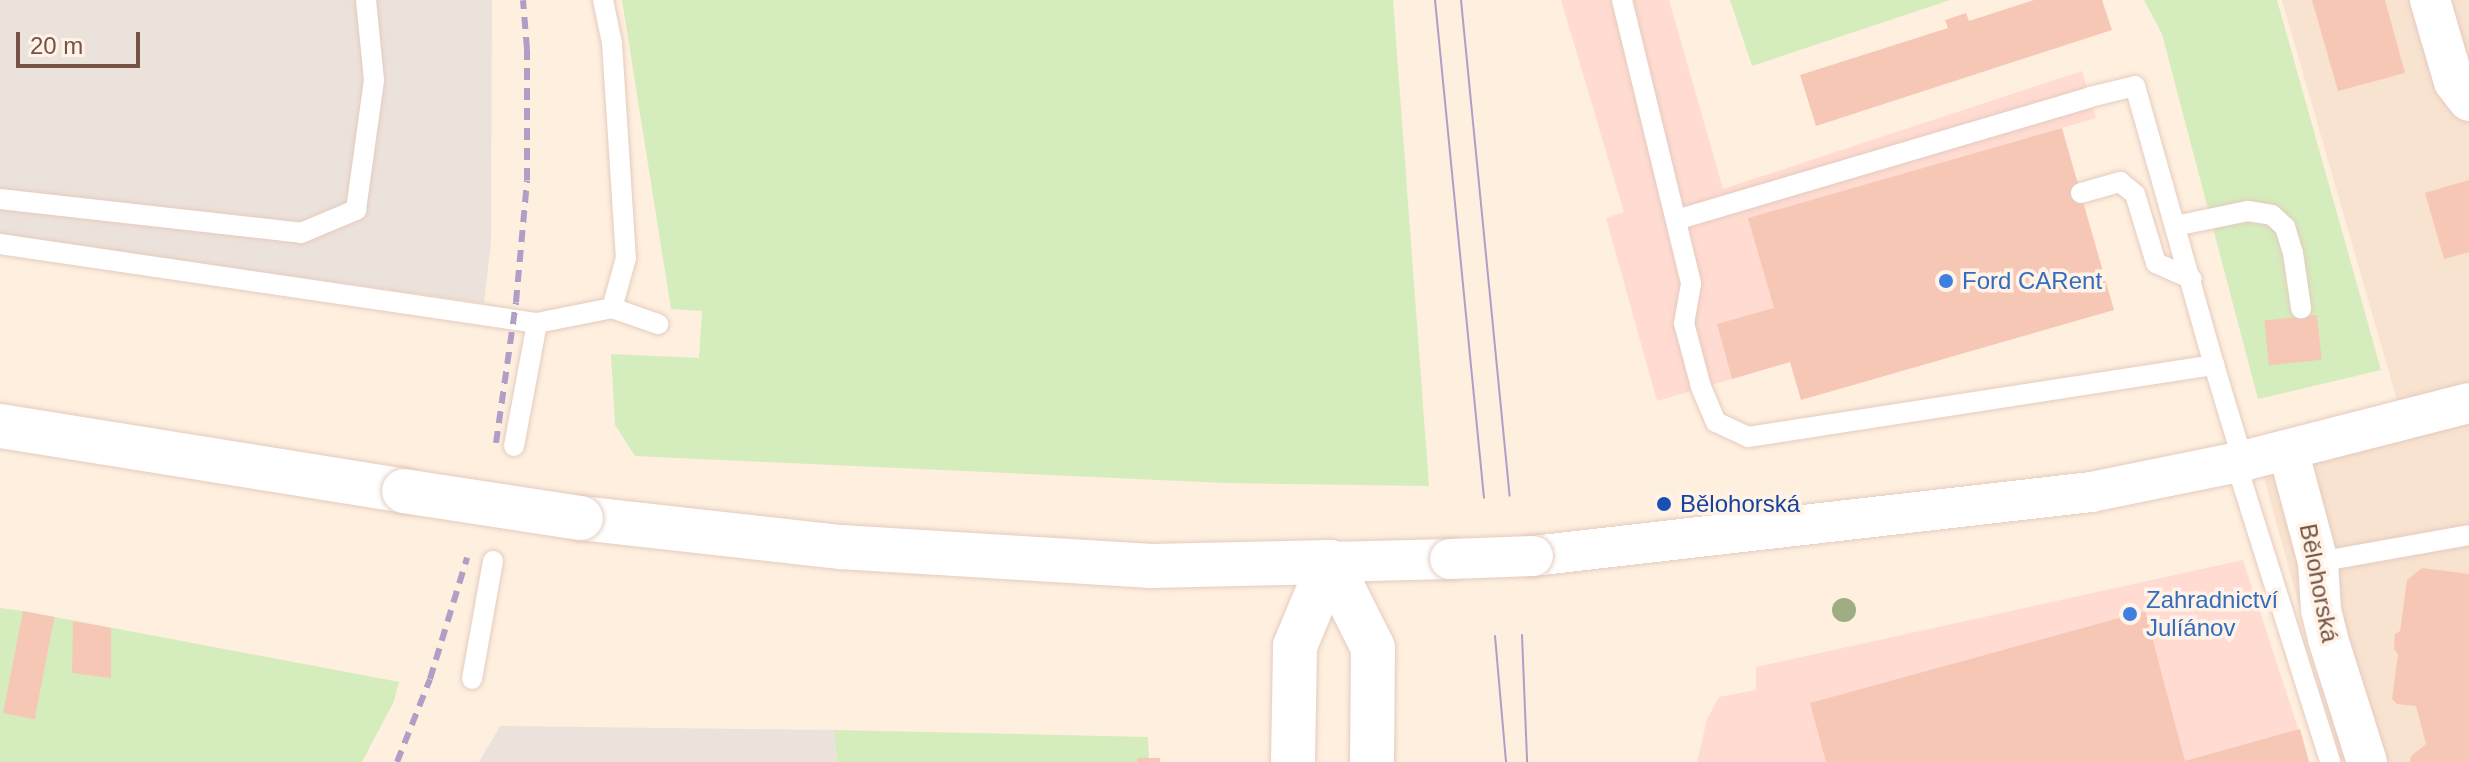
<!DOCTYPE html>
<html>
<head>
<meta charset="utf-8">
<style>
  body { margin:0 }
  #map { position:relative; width:2469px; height:762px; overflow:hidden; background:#feefdf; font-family:Arial,sans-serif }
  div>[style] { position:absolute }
  .residential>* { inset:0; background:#f8e2d0 }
  .commercial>* { inset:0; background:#ffdbd2 }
  .industrial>* { inset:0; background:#ece2dc }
  .green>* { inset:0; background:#d5ecbd }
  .building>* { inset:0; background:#f6c7b5; transform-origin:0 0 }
  .roads { filter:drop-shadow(0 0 2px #e5cbbe) drop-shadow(0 0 2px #e5cbbe) }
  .service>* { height:20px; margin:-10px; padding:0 10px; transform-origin:10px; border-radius:10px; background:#fff }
  .minor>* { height:40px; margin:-20px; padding:0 20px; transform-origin:20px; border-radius:20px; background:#fff }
  .secondary>* { height:44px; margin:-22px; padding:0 22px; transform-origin:22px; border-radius:22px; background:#fff }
  .tram>* { height:2px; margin:-1px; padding:0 1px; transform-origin:1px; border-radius:1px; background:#b09ec7 }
  .rail>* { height:6px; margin-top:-3px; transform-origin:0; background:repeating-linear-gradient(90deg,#b09ec7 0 12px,transparent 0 20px) }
  .bridges { filter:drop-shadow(0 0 2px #e5cbbe) drop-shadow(0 0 2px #e5cbbe) }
  .minor-bridge>* { height:40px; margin:-20px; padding:0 20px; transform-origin:20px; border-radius:20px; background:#fff }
  .secondary-bridge>* { height:44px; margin:-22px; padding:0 22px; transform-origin:22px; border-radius:22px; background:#fff }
  .trees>* { width:24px; height:24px; margin:-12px; border-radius:50%; background:#9fad84 }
  .dots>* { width:22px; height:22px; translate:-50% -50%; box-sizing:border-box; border:4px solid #fff3e7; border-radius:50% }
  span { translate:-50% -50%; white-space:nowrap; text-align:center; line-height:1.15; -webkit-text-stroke:7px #fff3e7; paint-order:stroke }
  .shop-label { font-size:24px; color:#366cbe }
  .left { translate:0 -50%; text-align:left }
  .transit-label { font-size:24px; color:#164399 }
  .street-label { font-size:24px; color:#765145 }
  .scale { position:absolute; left:16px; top:32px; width:124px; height:36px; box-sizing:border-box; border:4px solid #765145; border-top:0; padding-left:10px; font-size:24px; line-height:28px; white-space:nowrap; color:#765145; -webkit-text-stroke:6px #fff3e7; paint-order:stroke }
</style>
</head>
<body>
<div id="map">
  <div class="residential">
    <div style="clip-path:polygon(2282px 0,2469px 0,2469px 762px,2342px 762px,2261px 467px,2407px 435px)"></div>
  </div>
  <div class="commercial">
    <div style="clip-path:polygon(1561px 0,1669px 0,1723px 189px,2082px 71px,2096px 118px,1749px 218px,1774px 308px,1732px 379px,1657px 401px,1606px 218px,1624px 212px)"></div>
    <div style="clip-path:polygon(2243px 560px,2309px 762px,1697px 762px,1707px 719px,1719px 697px,1756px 690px,1756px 667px)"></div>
  </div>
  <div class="industrial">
    <div style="clip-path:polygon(0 0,492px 0,491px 242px,484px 303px,0 236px)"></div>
    <div style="clip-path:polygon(500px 726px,834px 730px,837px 762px,479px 762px)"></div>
  </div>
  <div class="green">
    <div style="clip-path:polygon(622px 0,1393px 0,1429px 486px,1226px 483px,635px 456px,615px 425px,611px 354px,699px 358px,702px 311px,671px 309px)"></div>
    <div style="clip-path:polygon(1730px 0,1950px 0,1752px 66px)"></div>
    <div style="clip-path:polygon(2144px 0,2277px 0,2381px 370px,2258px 399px,2162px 34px)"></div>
    <div style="clip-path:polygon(0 608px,23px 611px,399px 682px,394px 701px,362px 762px,0 762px)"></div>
    <div style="clip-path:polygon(834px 730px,1148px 737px,1149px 762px,837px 762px)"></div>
  </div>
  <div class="building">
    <div style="clip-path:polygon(2034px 0,2102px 0,2112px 30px,1816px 126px,1800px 75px,1948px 28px,1945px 20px,1966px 13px,1969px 21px)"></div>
    <div style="clip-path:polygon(2312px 0,2385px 0,2405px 73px,2338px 91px)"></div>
    <div style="clip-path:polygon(2062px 128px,2114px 310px,1801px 400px,1790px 362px,1732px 379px,1717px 324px,1774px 308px,1748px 218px)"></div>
    <div style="clip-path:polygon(2469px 180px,2469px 252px,2444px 259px,2425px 193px)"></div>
    <div style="left:2317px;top:315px;width:45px;height:53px;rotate:84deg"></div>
    <div style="clip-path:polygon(2422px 568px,2469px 574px,2469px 762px,2410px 762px,2411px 756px,2426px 744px,2416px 706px,2397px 704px,2392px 699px,2398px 654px,2394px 649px,2395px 634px,2400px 631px,2407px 580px)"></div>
    <div style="left:23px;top:611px;width:32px;height:104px;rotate:11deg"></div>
    <div style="clip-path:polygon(2145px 611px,2185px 761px,2300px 729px,2309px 762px,1826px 762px,1810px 703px)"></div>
    <div style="clip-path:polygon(73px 621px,111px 628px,111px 678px,72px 673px)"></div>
    <div style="left:1137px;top:758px;width:23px;height:4px"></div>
  </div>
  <div class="roads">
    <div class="service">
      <div style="left:603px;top:0;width:44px;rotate:78.2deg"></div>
      <div style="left:612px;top:43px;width:215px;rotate:86.3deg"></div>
      <div style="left:626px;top:258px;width:52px;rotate:105.6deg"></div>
      <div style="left:1622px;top:0;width:292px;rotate:76.3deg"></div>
      <div style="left:1691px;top:284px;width:40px;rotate:100deg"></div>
      <div style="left:1684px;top:323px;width:66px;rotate:75.1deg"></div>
      <div style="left:1701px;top:387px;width:38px;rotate:67deg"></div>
      <div style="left:1716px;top:422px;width:35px;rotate:25deg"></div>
      <div style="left:1748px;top:437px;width:472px;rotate:-8.8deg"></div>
      <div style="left:2214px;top:365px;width:100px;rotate:73.2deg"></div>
      <div style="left:2081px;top:193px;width:41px;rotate:-15.8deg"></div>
      <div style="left:2120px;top:182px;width:19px;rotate:39deg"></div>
      <div style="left:2135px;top:194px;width:72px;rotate:73.1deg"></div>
      <div style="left:2156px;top:263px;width:39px;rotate:24deg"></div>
      <div style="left:0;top:199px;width:303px;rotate:6.4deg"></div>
      <div style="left:301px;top:233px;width:60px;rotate:-22.7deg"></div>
      <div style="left:356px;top:210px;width:131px;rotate:-82.1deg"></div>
      <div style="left:374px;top:80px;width:80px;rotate:-95.7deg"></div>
      <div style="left:1676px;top:220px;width:432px;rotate:-16.5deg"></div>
      <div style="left:2090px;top:97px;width:46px;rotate:-13.7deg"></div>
      <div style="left:2135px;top:86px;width:290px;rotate:74.2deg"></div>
      <div style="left:2175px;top:226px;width:75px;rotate:-11.6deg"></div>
      <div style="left:2248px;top:211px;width:24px;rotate:9deg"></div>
      <div style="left:2272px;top:215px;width:18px;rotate:43deg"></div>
      <div style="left:2285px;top:227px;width:27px;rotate:73deg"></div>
      <div style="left:2293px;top:253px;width:56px;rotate:81.7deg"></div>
      <div style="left:0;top:244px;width:543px;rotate:8.37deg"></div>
      <div style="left:537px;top:323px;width:76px;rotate:-11.3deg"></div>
      <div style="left:612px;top:308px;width:49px;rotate:19.2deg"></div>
      <div style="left:514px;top:446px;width:125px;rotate:-79.4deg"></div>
      <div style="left:2236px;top:463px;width:313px;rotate:72.5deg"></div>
      <div style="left:2318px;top:562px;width:153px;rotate:-10.1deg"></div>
      <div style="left:472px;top:679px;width:120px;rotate:-79.9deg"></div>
    </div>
    <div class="minor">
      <div style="left:2430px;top:0;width:85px;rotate:73.7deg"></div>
      <div style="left:2454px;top:82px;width:24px;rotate:52deg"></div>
      <div style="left:2288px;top:450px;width:116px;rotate:75deg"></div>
      <div style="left:2318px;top:562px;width:48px;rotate:86.4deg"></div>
      <div style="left:2321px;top:610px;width:30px;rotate:76deg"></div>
      <div style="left:2328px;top:639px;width:129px;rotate:72.4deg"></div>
      <div style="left:1533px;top:556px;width:562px;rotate:-6.54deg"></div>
      <div style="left:2091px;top:492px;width:155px;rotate:-11.5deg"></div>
      <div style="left:2243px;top:461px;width:233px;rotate:-14.4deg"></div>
      <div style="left:1330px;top:562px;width:120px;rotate:-1.4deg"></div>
    </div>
    <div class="secondary">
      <div style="left:0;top:426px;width:409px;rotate:9.1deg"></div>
      <div style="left:581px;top:518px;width:262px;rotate:6.4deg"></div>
      <div style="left:841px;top:547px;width:311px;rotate:3.5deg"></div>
      <div style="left:1151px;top:566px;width:179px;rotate:-1.3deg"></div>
      <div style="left:1330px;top:562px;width:96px;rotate:63.4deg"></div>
      <div style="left:1373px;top:648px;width:114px;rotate:90.5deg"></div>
      <div style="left:1293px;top:762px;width:116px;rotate:-89deg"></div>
      <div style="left:1295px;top:646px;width:91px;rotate:-67.4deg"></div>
    </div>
  </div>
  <div class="tram">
    <div style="left:1435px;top:0;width:500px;rotate:84.38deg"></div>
    <div style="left:1461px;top:0;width:498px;rotate:84.4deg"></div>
    <div style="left:1522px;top:635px;width:127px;rotate:87.7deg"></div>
    <div style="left:1495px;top:636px;width:126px;rotate:85deg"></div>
  </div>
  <div class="rail">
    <div style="left:496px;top:443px;width:142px;rotate:-81.9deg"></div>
    <div style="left:516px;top:302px;width:122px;rotate:-84.8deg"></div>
    <div style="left:527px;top:180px;width:131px;rotate:-90deg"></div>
    <div style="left:527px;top:49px;width:49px;rotate:-94.7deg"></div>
    <div style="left:397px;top:762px;width:89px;rotate:-68.3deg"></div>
    <div style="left:430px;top:679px;width:127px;rotate:-73deg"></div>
  </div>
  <div class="bridges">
    <div class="minor-bridge">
      <div style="left:1450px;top:559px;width:83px;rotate:-2.1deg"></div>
    </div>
    <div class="secondary-bridge">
      <div style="left:404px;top:491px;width:179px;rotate:8.7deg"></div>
    </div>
  </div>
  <div class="trees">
    <div style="left:1844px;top:610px"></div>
  </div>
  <div class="dots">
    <div style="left:1946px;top:281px;background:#3f7fe0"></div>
    <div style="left:1664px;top:504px;background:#1a4fb4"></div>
    <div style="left:2130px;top:614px;background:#3f7fe0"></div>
  </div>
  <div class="shop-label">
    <span class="left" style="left:1962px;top:281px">Ford CARent</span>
    <span class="left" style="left:2146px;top:614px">Zahradnictví<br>Julíánov</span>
  </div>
  <div class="transit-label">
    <span class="left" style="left:1680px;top:504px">Bělohorská</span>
  </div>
  <div class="street-label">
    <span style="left:2319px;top:583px;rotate:79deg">Bělohorská</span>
  </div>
  <div class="scale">20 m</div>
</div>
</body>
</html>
